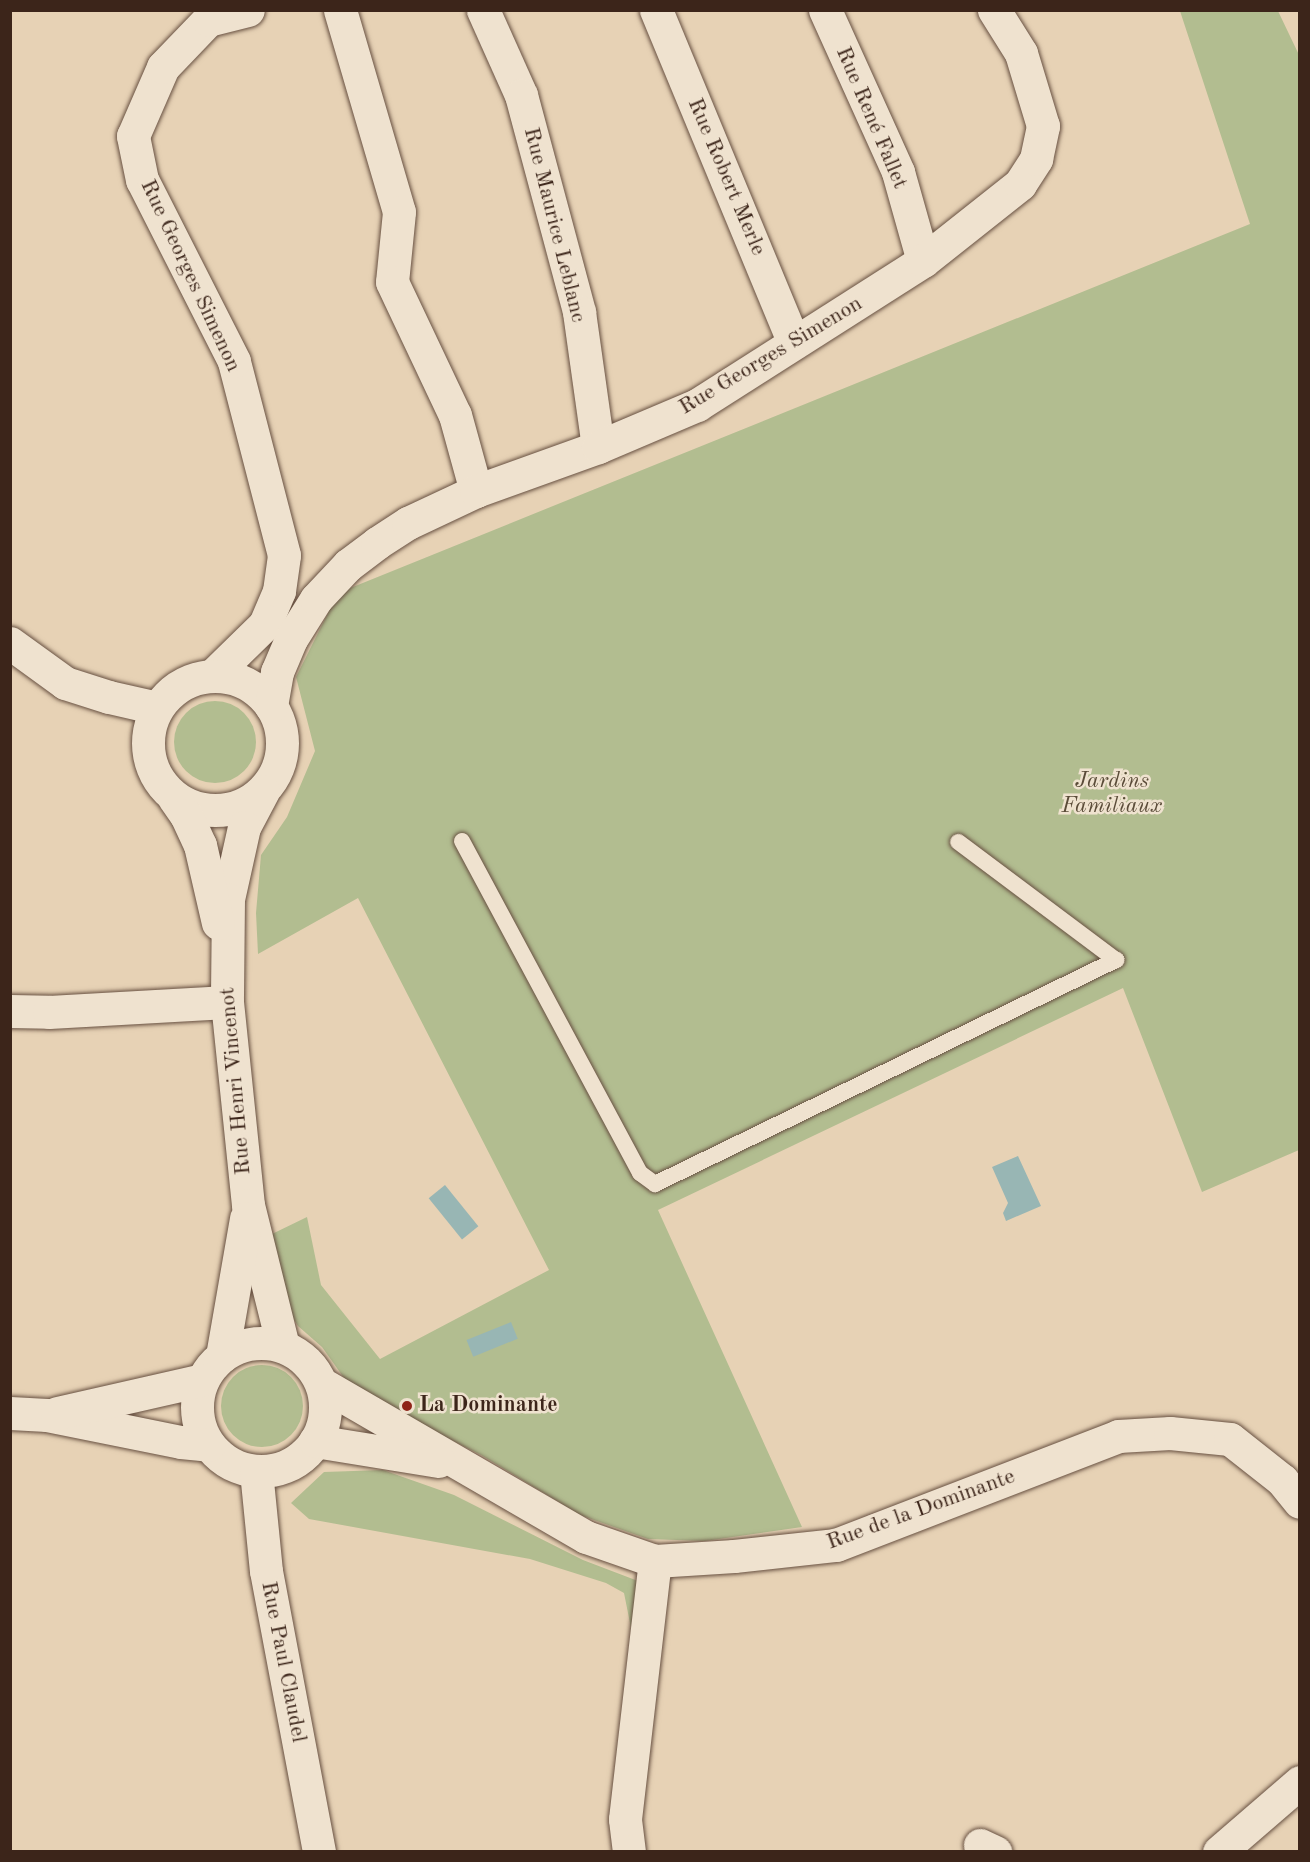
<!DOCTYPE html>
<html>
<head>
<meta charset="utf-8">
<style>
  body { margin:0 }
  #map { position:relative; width:1310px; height:1862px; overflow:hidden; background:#e7d2b5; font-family:"Old Standard TT",serif }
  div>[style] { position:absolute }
  .green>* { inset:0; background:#b2bd90 }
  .round { border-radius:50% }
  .water>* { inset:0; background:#98b6b4; transform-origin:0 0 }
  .roads { filter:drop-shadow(0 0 2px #675041) drop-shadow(0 0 2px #675041) }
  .lane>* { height:16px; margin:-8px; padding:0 8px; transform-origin:8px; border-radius:8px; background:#efe2cf }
  .street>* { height:33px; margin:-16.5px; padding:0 16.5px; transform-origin:16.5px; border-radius:16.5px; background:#efe2cf }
  .street>.ring { margin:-16.5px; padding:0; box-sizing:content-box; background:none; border:33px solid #efe2cf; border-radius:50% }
  .dots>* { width:16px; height:16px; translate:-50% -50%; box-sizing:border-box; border:3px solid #efe2cf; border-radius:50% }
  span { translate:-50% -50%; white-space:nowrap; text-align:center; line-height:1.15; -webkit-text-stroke:5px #efe2cf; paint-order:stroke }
  .street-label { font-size:22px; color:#3c251a }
  .park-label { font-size:22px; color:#5a4b38; font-style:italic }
  .poi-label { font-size:22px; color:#3c251a; font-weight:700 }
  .left { translate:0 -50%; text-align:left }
  .frame { position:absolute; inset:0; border:12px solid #3c251a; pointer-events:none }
</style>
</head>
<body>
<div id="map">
  <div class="green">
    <div style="clip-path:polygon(1180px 11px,1278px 11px,1300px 57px,1299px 1150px,1202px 1192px,1123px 988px,658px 1210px,802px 1527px,705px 1541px,648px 1539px,580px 1515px,481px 1455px,364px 1396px,344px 1378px,322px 1347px,298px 1326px,284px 1303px,272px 1234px,307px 1217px,321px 1285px,380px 1359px,549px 1270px,358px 898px,258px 954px,256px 913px,261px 855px,287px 817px,315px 751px,296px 677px,338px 593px,1250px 224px)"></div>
    <div class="round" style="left:174px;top:701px;width:82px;height:82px"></div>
    <div class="round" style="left:221px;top:1365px;width:82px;height:82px"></div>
    <div style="clip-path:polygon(383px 1470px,454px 1495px,583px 1560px,638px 1581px,631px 1628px,624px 1593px,606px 1583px,530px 1559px,309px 1519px,291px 1503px,324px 1472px)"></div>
  </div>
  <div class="water">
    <div style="clip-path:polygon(1018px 1156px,1041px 1206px,1006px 1221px,1003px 1213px,1008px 1203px,992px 1167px)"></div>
    <div style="left:445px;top:1185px;width:53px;height:21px;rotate:51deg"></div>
    <div style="left:511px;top:1322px;width:18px;height:48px;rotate:68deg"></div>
  </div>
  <div class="roads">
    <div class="lane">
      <div style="left:462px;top:841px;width:377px;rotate:61.8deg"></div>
      <div style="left:640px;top:1173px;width:19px;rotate:36deg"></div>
      <div style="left:655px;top:1184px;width:513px;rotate:-25.92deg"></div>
      <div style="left:1116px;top:960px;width:197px;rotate:-143.2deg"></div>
    </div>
    <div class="street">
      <div style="left:340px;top:10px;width:210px;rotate:73.7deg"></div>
      <div style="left:399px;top:212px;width:70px;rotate:95.7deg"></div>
      <div style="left:392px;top:282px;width:147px;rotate:64.7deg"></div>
      <div style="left:455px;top:415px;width:79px;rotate:74.6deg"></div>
      <div style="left:483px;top:10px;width:93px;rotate:65.9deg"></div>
      <div style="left:521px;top:95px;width:225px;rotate:75deg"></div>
      <div style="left:579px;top:312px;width:136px;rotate:82deg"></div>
      <div style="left:656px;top:10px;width:360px;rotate:67.5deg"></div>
      <div style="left:825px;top:10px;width:178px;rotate:65.7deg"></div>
      <div style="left:898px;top:172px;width:92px;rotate:74.3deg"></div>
      <div style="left:10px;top:643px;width:68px;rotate:36deg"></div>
      <div style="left:65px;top:683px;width:46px;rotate:17.7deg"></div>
      <div style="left:109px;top:697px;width:49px;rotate:12.9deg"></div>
      <div style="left:213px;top:675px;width:73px;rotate:-44.4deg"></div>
      <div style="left:265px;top:624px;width:36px;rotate:-67deg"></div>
      <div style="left:279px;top:591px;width:36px;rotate:-82deg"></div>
      <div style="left:284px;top:555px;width:200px;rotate:-104.5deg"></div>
      <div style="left:234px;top:361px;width:203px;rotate:-116.9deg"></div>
      <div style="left:142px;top:180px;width:45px;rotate:-101.6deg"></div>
      <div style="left:133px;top:136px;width:75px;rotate:-66.5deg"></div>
      <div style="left:163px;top:67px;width:65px;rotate:-46.2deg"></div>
      <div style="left:208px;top:20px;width:41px;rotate:-14deg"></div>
      <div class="ring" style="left:148px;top:676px;width:101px;height:101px"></div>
      <div style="left:271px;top:706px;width:35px;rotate:-80deg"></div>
      <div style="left:277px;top:672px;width:36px;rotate:-67deg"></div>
      <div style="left:291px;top:639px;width:47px;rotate:-58deg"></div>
      <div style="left:316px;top:599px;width:47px;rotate:-46.7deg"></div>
      <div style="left:348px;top:565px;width:36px;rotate:-37deg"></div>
      <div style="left:377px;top:543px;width:37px;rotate:-33deg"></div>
      <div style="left:408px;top:523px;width:75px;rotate:-25.2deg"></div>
      <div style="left:476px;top:491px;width:130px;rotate:-19.8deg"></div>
      <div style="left:598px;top:447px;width:108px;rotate:-23deg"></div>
      <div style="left:697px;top:405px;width:268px;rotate:-32.5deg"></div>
      <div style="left:923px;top:261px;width:124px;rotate:-38.4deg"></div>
      <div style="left:1020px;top:184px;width:30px;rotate:-57deg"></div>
      <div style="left:1036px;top:159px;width:34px;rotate:-78deg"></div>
      <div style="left:1043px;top:126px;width:76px;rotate:-106.8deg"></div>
      <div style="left:1021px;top:53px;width:51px;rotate:-122.1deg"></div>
      <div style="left:263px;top:791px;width:41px;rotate:117.8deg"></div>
      <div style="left:244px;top:827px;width:74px;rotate:102.5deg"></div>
      <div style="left:228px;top:899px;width:103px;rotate:90.6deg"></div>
      <div style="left:227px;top:1002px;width:204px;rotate:84.1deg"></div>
      <div style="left:248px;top:1205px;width:145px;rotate:76.1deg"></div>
      <div style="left:174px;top:798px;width:21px;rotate:55deg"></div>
      <div style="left:186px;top:815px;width:33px;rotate:65deg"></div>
      <div style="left:200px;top:845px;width:80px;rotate:77deg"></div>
      <div style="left:10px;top:1011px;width:39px;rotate:1deg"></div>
      <div style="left:49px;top:1012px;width:178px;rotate:-3.2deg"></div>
      <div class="ring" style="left:197px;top:1343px;width:95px;height:95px"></div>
      <div style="left:222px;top:1356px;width:140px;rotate:-80.1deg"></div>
      <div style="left:322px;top:1384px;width:305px;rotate:30.1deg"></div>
      <div style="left:586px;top:1537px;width:73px;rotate:19.2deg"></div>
      <div style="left:655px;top:1561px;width:79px;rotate:-3.6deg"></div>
      <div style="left:734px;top:1556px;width:103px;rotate:-6.2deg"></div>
      <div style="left:836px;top:1545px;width:302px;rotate:-21.1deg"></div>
      <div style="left:1118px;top:1436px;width:52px;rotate:-3.3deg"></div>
      <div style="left:1170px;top:1433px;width:60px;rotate:5.7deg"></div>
      <div style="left:1230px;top:1439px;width:66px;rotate:38.3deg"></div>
      <div style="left:1282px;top:1480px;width:28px;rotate:51deg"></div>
      <div style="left:10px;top:1413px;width:37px;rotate:3deg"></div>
      <div style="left:47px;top:1415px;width:137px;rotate:11.4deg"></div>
      <div style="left:181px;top:1442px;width:28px;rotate:6deg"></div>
      <div style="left:57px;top:1413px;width:149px;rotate:-12.8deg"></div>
      <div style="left:315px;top:1441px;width:125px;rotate:9.2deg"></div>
      <div style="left:256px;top:1471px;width:100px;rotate:84.3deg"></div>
      <div style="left:266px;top:1571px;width:286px;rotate:79.3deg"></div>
      <div style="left:980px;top:1845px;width:17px;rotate:25deg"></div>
      <div style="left:629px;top:1852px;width:33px;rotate:-97deg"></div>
      <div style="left:625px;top:1819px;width:260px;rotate:-83.4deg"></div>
      <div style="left:1219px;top:1852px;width:107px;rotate:-40.8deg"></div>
    </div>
  </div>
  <div class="dots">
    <div style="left:407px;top:1406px;background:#8f2418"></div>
  </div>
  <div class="street-label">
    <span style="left:871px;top:118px;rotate:67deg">Rue René Fallet</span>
    <span style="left:726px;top:177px;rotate:67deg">Rue Robert Merle</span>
    <span style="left:554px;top:225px;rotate:76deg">Rue Maurice Leblanc</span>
    <span style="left:190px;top:276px;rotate:65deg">Rue Georges Simenon</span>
    <span style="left:771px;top:356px;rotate:-31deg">Rue Georges Simenon</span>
    <span style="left:236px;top:1081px;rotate:-95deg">Rue Henri Vincenot</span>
    <span style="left:921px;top:1510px;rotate:-20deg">Rue de la Dominante</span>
    <span style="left:283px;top:1662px;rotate:79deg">Rue Paul Claudel</span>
  </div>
  <div class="park-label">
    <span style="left:1112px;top:794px">Jardins<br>Familiaux</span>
  </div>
  <div class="poi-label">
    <span class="left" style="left:419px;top:1406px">La Dominante</span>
  </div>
  <div class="frame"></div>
</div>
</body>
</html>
